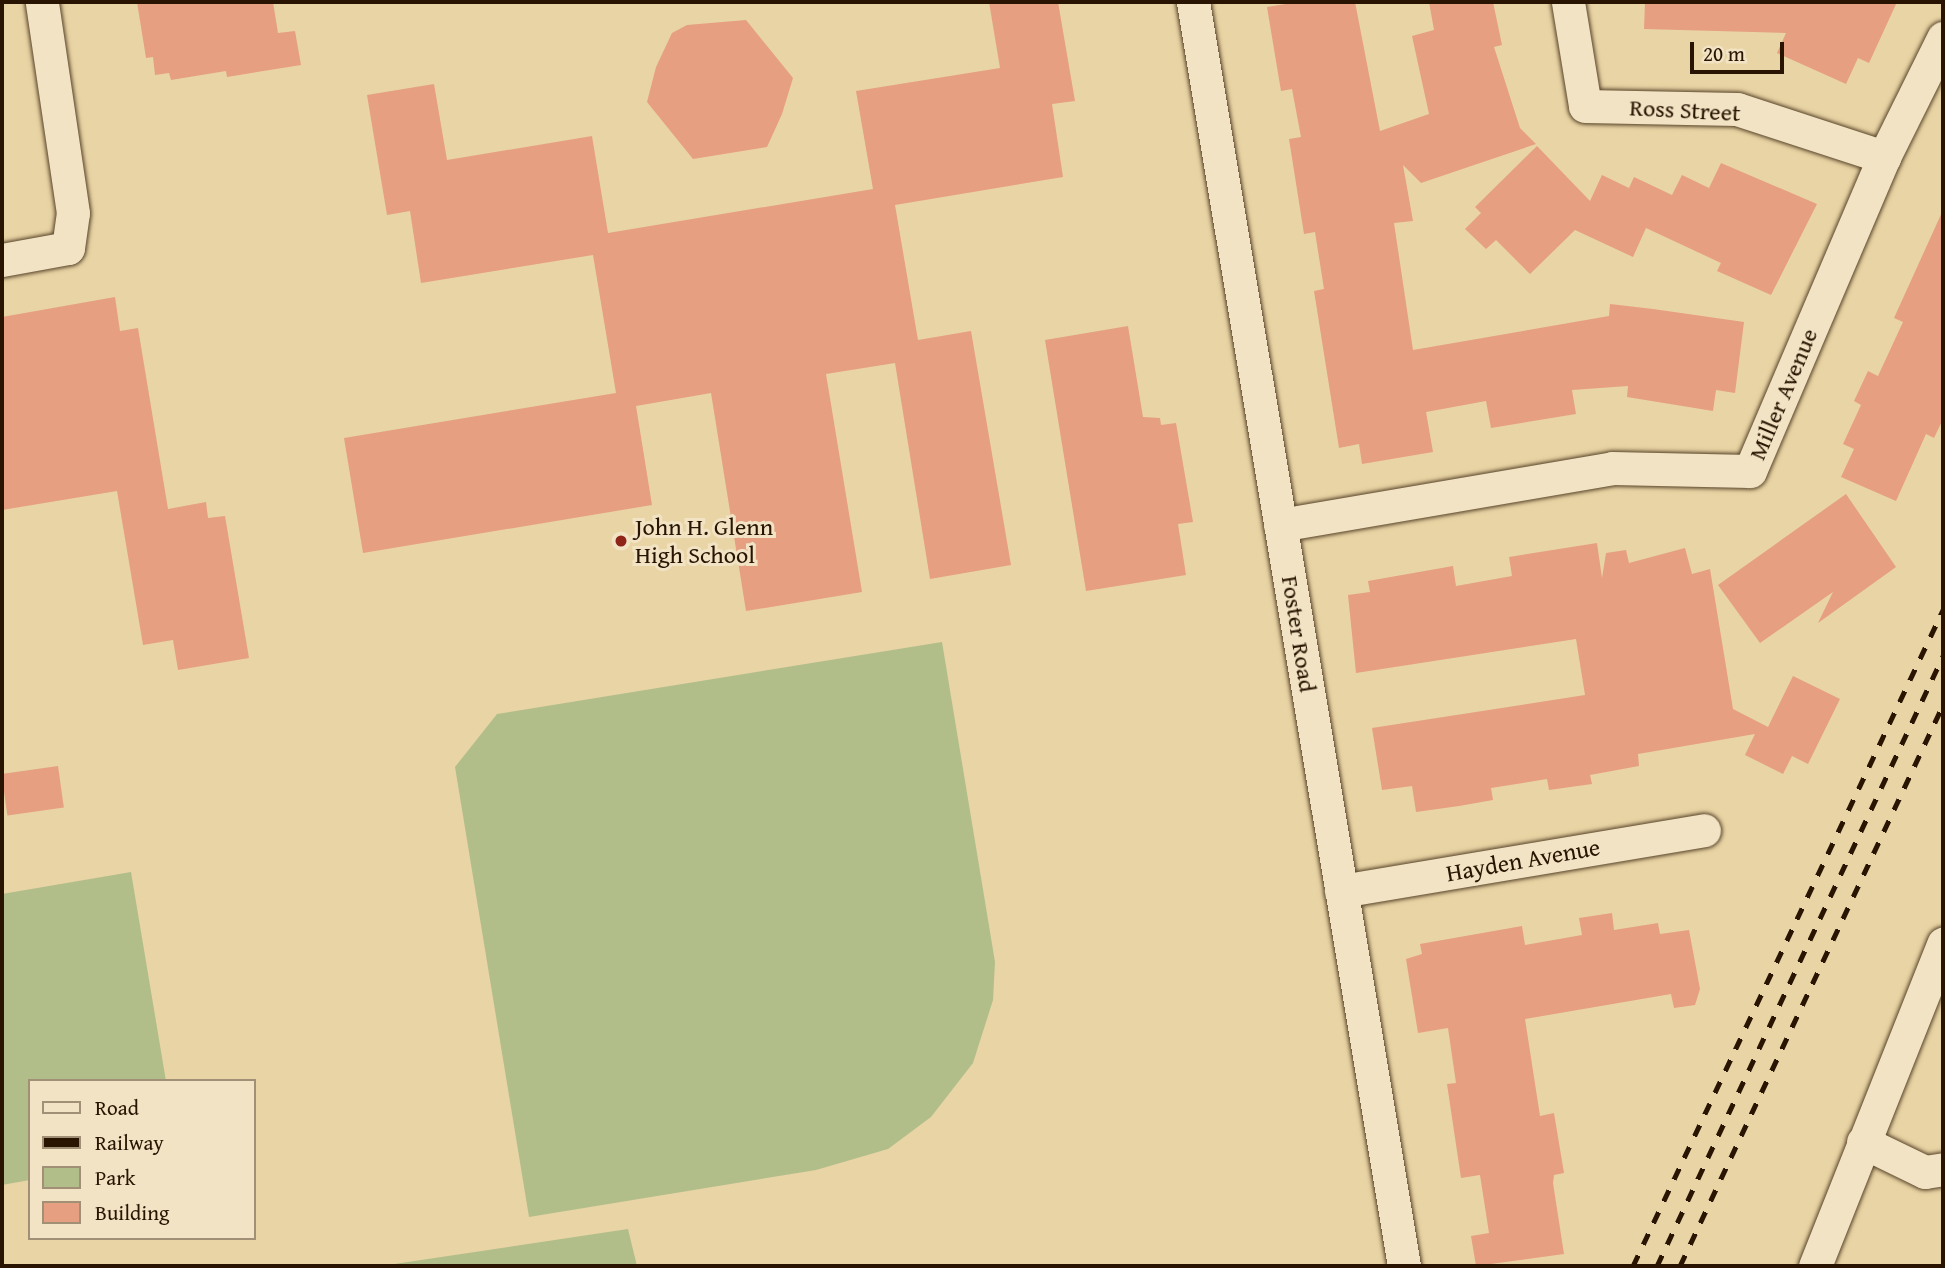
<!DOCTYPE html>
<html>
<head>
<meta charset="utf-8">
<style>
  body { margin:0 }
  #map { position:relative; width:1945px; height:1268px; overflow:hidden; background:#e9d4a5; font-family:"Gentium Book Plus",serif }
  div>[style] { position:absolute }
  .green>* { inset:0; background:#b1be8a }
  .building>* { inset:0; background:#e69f80; transform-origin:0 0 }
  .roads { filter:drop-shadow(0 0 2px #584429) drop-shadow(0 0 2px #584429) }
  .minor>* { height:33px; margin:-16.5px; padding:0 16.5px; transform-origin:16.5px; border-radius:16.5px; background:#f1e3c4 }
  .rail>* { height:5px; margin-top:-2.5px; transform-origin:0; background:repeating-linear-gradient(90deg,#281400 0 12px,transparent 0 24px) }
  .dots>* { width:19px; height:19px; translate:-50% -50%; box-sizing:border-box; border:4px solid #f1e3c4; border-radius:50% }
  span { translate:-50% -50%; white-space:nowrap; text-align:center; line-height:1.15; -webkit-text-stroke:6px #f1e3c4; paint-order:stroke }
  .street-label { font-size:24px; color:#281400 }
  .poi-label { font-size:24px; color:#281400 }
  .left { translate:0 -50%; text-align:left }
  .frame { position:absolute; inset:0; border:4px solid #281400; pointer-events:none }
  .legend { position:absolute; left:28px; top:1079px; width:228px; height:161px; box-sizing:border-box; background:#f1e3c4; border:2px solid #a19076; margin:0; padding:9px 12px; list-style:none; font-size:21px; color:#281400 }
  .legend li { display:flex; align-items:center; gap:14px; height:35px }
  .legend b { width:35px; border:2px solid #a19076 }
  .scale { position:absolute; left:1690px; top:42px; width:94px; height:32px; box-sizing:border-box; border:4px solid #281400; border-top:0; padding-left:9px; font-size:21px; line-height:24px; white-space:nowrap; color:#281400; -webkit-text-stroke:5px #f1e3c4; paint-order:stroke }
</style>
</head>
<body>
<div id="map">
  <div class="green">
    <div style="clip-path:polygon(942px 642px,995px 962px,993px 1000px,973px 1063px,931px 1117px,888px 1149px,816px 1170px,529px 1217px,455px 767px,497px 714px)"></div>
    <div style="clip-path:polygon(131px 872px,166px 1081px,30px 1081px,30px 1180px,2px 1185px,2px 894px)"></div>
    <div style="clip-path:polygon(628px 1229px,637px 1266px,381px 1266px)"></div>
  </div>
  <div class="building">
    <div style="clip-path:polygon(137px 2px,273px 2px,278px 33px,295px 31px,301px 65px,227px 77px,226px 71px,171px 80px,169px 73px,155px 75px,153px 57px,146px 58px)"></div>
    <div style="clip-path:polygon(989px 2px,1058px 2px,1075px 101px,1052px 104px,1063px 177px,895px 205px,918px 340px,971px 331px,1011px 565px,930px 579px,895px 363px,826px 374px,862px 592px,746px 611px,711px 393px,636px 406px,652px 505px,363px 553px,344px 438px,616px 393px,593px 255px,421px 283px,410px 211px,387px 215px,367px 95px,434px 84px,447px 160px,592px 136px,608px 233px,873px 189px,856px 91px,1000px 68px)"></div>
    <div style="clip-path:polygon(1298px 2px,1355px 2px,1380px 131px,1429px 114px,1412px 36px,1434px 30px,1429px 2px,1493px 2px,1502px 45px,1494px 47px,1520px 128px,1536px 144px,1421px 183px,1403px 165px,1413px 221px,1394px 223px,1413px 350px,1609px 316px,1610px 304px,1653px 309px,1744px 322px,1735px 393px,1716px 390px,1713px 411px,1627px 397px,1628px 386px,1572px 390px,1576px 414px,1491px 428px,1486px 401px,1426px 412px,1433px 452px,1362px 464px,1359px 444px,1339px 448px,1314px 291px,1324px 289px,1315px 232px,1304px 234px,1289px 139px,1301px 137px,1292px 89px,1281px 91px,1267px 7px)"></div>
    <div style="clip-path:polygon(1645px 2px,1897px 2px,1869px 63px,1858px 58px,1846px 84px,1777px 53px,1786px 33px,1644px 29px)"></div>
    <div style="clip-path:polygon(746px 20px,793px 78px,782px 114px,767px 147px,693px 159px,647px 102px,656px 67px,672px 33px,687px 25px)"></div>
    <div style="clip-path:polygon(1537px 146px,1590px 201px,1602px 175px,1629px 188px,1634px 177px,1672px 195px,1682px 175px,1709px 188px,1721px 163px,1817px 204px,1771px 295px,1717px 271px,1721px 263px,1646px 228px,1633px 257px,1575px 230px,1530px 274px,1496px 240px,1486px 249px,1465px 229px,1481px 213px,1475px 207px)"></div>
    <div style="clip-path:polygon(1943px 210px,1943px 419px,1934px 438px,1926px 434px,1896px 501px,1841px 477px,1854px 449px,1843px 444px,1861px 405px,1854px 401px,1868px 371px,1878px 376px,1903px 322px,1894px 318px)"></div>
    <div style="clip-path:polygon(115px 297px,120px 331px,138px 328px,168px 509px,206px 502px,208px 518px,225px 516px,249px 658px,178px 670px,173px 640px,143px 645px,117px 491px,2px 510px,2px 317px)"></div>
    <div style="clip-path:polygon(1128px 326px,1143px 417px,1160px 418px,1161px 425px,1176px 423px,1193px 522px,1178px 524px,1186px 575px,1086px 591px,1045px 340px)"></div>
    <div style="clip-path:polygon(1846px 494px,1896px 567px,1818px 623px,1833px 592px,1760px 643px,1718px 585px)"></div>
    <div style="clip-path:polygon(1597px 543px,1602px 578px,1606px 553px,1626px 550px,1629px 563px,1685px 548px,1692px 574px,1710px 569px,1733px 709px,1768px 727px,1793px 676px,1840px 699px,1808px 764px,1792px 756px,1783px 774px,1745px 755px,1755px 734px,1638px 754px,1639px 766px,1590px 775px,1592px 784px,1549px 790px,1547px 779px,1491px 788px,1493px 800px,1459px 806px,1416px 812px,1412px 786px,1382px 790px,1372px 728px,1585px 695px,1576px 639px,1356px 673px,1348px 595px,1370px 592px,1368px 581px,1453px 566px,1456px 586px,1512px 576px,1509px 557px)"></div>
    <div style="left:58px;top:766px;width:42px;height:57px;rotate:82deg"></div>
    <div style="clip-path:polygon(1612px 913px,1614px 930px,1658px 923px,1660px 934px,1689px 930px,1700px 989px,1695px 1005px,1674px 1008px,1671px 994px,1525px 1019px,1540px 1116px,1554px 1113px,1564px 1173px,1554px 1175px,1553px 1183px,1564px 1254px,1476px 1266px,1471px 1236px,1489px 1233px,1480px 1175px,1461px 1178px,1447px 1084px,1456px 1083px,1448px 1028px,1418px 1033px,1406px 959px,1422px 954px,1420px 944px,1522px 926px,1525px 945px,1582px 935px,1579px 918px)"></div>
  </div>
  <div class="roads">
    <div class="minor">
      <div style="left:1193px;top:2px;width:1281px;rotate:80.52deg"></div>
      <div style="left:1568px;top:2px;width:105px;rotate:80.7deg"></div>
      <div style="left:1585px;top:106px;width:152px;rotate:1.1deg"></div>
      <div style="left:1737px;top:109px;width:155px;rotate:18.1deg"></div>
      <div style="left:2px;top:260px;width:67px;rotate:-10.3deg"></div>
      <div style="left:68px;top:248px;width:35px;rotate:-82deg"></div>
      <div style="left:73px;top:213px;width:213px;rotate:-98.4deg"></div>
      <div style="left:1280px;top:525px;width:337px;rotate:-9.7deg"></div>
      <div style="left:1612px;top:468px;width:138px;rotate:1.2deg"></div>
      <div style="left:1750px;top:471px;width:341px;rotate:-66.9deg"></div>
      <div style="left:1884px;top:157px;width:133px;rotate:-63.6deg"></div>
      <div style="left:1341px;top:891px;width:368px;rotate:-9.5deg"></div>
      <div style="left:1863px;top:1142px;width:69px;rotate:25.8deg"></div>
      <div style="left:1925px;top:1172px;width:18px;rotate:-9deg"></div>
      <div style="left:1815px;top:1266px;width:347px;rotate:-68.3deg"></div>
    </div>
  </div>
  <div class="rail">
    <div style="left:1633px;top:1266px;width:726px;rotate:-64.71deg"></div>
    <div style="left:1657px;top:1266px;width:674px;rotate:-64.88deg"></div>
    <div style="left:1680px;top:1266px;width:620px;rotate:-64.88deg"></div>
  </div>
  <div class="dots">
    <div style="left:621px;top:541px;background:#8f2418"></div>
  </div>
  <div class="street-label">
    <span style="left:1685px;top:110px;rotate:3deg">Ross Street</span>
    <span style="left:1783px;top:394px;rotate:-67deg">Miller Avenue</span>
    <span style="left:1299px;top:634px;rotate:81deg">Foster Road</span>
    <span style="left:1523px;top:860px;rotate:-10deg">Hayden Avenue</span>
  </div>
  <div class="poi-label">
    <span class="left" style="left:635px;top:541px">John H. Glenn<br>High School</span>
  </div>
  <div class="frame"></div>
  <ul class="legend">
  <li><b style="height:9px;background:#f1e3c4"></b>Road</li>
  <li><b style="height:9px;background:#281400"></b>Railway</li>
  <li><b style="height:19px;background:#b1be8a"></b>Park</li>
  <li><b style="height:19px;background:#e69f80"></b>Building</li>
  </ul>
  <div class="scale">20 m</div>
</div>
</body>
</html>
